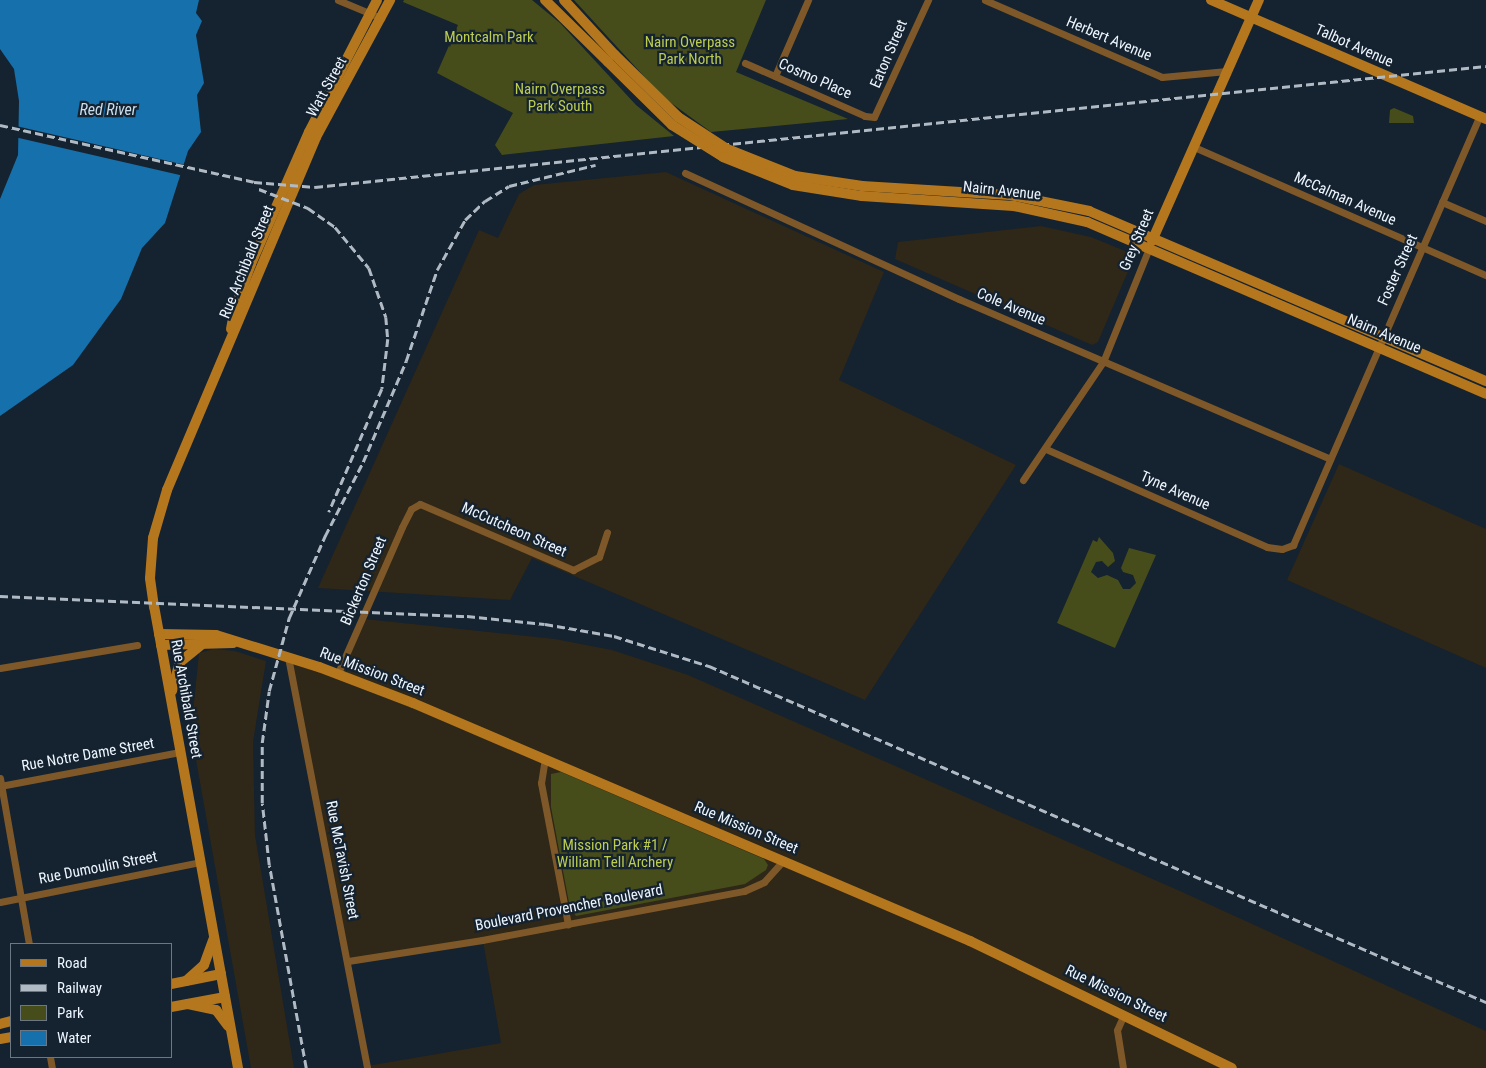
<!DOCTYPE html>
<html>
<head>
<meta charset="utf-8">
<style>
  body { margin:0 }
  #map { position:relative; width:1486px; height:1068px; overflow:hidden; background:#15222f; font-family:"Roboto Condensed",sans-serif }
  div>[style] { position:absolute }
  .industrial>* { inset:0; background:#2f2717 }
  .green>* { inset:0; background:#464d1b }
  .water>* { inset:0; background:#1570ab }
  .pier>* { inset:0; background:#15222f; transform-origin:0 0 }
  .street>* { height:7px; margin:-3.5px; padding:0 3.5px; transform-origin:3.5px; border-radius:3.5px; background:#7e5828 }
  .secondary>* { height:10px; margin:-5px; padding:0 5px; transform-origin:5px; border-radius:5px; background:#b4771d }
  .rail>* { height:2.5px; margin-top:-1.25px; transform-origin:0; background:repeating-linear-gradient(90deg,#b0bac4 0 8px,transparent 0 12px) }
  .secondary-bridge>* { height:10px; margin:-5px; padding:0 5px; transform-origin:5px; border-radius:5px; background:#b4771d }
  span { translate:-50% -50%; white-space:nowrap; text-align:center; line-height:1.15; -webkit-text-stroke:4.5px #15222f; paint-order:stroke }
  .park-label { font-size:15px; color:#bdce4f }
  .street-label { font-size:15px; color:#edf6ff }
  .water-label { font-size:16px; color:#cbdeee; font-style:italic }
  .legend { position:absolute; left:10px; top:943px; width:162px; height:115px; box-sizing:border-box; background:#15222f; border:1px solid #6b7782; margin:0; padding:6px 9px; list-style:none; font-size:15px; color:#edf6ff }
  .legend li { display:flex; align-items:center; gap:10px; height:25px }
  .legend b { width:25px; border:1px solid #6b7782 }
</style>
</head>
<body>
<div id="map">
  <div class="industrial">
    <div style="clip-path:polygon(666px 172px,884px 272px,839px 380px,1016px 465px,865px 700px,532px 558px,510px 600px,318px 588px,479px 230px,498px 238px,519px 194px,534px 185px)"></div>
    <div style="clip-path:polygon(1041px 226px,1091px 237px,1135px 255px,1098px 342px,1092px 345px,895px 259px,898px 242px)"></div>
    <div style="clip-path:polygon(1339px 464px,1486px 529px,1486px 668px,1287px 580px)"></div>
    <div style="clip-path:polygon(365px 619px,555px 639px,612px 650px,688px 675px,1180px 891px,1486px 1031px,1486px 1068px,367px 1068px,367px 1066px,501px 1043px,483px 941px,348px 961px,288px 657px,339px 675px)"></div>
    <div style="clip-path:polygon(214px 649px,235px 651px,266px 661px,253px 742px,255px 835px,294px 1068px,251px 1068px,191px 732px,199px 653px)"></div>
  </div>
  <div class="green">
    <div style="clip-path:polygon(404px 0,532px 0,560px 23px,636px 105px,674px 136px,502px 155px,495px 145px,513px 113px,437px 73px,458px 25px,403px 2px)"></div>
    <div style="clip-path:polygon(574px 0,766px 0,736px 72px,848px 119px,711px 132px,663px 97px)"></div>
    <div style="clip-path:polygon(1394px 108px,1413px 116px,1414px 123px,1389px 123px,1390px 110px)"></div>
    <div style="clip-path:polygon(1099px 537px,1113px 553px,1115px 561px,1108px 567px,1102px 561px,1096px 562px,1091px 572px,1098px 578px,1107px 575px,1118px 580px,1123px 589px,1130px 589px,1136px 583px,1133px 575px,1123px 572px,1121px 568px,1129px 548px,1156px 555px,1115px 648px,1057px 623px,1093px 540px,1097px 542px)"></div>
    <div style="clip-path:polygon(561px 772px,764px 859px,768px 865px,766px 870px,745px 884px,576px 916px,570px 908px,551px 807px,551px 774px)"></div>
  </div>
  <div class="water">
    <div style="clip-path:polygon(0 0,199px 0,196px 13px,202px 21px,196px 35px,204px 83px,197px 95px,201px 132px,188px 151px,165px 223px,142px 248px,121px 299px,73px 365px,0 416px,0 199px,18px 155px,19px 101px,14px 69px,0 49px)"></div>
  </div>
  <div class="pier">
    <div style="left:16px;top:126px;width:175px;height:11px;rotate:13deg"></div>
  </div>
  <div class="street">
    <div style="left:338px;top:0;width:47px;rotate:22.7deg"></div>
    <div style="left:985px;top:0;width:193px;rotate:23.5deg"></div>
    <div style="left:1162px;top:77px;width:65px;rotate:-5.3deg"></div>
    <div style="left:745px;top:63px;width:131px;rotate:23.8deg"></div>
    <div style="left:865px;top:116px;width:9px;rotate:6deg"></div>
    <div style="left:874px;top:117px;width:129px;rotate:-65.2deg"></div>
    <div style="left:775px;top:76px;width:83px;rotate:-66.5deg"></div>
    <div style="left:1194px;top:147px;width:319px;rotate:23.7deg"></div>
    <div style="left:685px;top:173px;width:302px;rotate:24.7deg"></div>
    <div style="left:959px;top:299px;width:404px;rotate:23.3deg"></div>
    <div style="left:1442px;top:202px;width:48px;rotate:23.4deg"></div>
    <div style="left:1046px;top:449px;width:242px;rotate:23.9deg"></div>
    <div style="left:1267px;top:547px;width:15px;rotate:8deg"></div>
    <div style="left:1282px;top:549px;width:12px;rotate:-20deg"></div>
    <div style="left:1293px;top:545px;width:467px;rotate:-66.5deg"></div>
    <div style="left:1023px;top:480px;width:143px;rotate:-55.9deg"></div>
    <div style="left:1103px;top:362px;width:123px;rotate:-68deg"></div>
    <div style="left:288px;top:657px;width:419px;rotate:79.1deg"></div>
    <div style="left:0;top:668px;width:139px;rotate:-9.5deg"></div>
    <div style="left:338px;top:673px;width:159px;rotate:-66.3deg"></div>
    <div style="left:402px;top:527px;width:20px;rotate:-63deg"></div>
    <div style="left:411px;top:509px;width:10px;rotate:-29deg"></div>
    <div style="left:420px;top:504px;width:167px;rotate:23.3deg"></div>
    <div style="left:573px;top:570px;width:29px;rotate:-27deg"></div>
    <div style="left:599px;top:557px;width:26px;rotate:-72deg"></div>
    <div style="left:545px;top:758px;width:25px;rotate:99deg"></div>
    <div style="left:541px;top:783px;width:144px;rotate:79.2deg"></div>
    <div style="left:0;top:778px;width:169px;rotate:80.1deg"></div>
    <div style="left:0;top:786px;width:183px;rotate:-10.7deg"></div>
    <div style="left:0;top:902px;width:205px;rotate:-11.3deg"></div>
    <div style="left:348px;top:961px;width:136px;rotate:-8.9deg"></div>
    <div style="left:482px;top:940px;width:267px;rotate:-10.6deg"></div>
    <div style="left:744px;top:891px;width:22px;rotate:-24deg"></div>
    <div style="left:764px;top:882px;width:28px;rotate:-48deg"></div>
    <div style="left:50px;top:1057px;width:11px;rotate:80deg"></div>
    <div style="left:1123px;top:1068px;width:38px;rotate:-99deg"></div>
    <div style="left:1117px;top:1030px;width:17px;rotate:-66deg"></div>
  </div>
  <div class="secondary">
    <div style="left:545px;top:0;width:88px;rotate:44.5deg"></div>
    <div style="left:564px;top:0;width:75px;rotate:47.2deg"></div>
    <div style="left:1211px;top:0;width:300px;rotate:23.4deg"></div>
    <div style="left:862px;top:186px;width:148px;rotate:3.5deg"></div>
    <div style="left:1010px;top:195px;width:81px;rotate:11.4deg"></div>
    <div style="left:1089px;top:211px;width:432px;rotate:23.2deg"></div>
    <div style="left:862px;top:196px;width:152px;rotate:3.8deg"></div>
    <div style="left:1014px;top:206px;width:75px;rotate:12.4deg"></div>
    <div style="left:1087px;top:222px;width:434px;rotate:23.3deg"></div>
    <div style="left:1152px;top:241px;width:264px;rotate:-66.1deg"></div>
    <div style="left:231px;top:329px;width:21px;rotate:-79deg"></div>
    <div style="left:235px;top:308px;width:47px;rotate:-70deg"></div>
    <div style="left:251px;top:264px;width:144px;rotate:-66.3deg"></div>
    <div style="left:309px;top:132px;width:148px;rotate:-62.7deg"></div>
    <div style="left:159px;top:634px;width:57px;rotate:1deg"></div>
    <div style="left:216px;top:635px;width:108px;rotate:17.3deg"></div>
    <div style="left:319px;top:667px;width:101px;rotate:21deg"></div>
    <div style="left:413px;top:703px;width:606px;rotate:23.14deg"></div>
    <div style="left:970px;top:941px;width:291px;rotate:25.9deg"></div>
    <div style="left:161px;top:645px;width:72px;rotate:-1.6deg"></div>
    <div style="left:172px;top:691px;width:30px;rotate:-75deg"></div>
    <div style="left:180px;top:662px;width:27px;rotate:-39deg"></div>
    <div style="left:186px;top:981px;width:24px;rotate:-42deg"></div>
    <div style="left:204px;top:965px;width:27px;rotate:-70deg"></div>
    <div style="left:171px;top:984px;width:51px;rotate:-11.3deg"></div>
    <div style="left:188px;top:1004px;width:29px;rotate:12deg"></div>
    <div style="left:216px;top:1010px;width:20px;rotate:53deg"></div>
    <div style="left:171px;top:1007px;width:55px;rotate:-10.5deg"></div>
    <div style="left:0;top:1024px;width:11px;rotate:-15deg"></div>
    <div style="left:0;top:1039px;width:11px;rotate:-10deg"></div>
    <div style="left:238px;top:1068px;width:469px;rotate:-100.3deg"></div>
    <div style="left:154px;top:607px;width:29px;rotate:-98deg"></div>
    <div style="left:150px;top:578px;width:40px;rotate:-85.7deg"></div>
    <div style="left:153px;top:538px;width:50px;rotate:-73.7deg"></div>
    <div style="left:167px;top:490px;width:383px;rotate:-67.1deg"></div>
    <div style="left:316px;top:137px;width:156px;rotate:-61.6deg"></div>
  </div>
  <div class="rail">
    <div style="left:0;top:125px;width:260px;rotate:12.6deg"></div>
    <div style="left:254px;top:182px;width:61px;rotate:4.7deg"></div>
    <div style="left:315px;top:187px;width:1177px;rotate:-5.9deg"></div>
    <div style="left:259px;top:189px;width:53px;rotate:21.2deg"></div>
    <div style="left:308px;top:208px;width:33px;rotate:35deg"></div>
    <div style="left:335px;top:227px;width:53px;rotate:50.3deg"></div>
    <div style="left:369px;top:268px;width:52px;rotate:70.9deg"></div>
    <div style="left:386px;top:317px;width:22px;rotate:85deg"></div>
    <div style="left:388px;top:339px;width:50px;rotate:96.8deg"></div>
    <div style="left:382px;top:389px;width:134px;rotate:113.3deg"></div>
    <div style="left:0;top:596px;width:467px;rotate:2.5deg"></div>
    <div style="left:467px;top:616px;width:78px;rotate:5.9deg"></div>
    <div style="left:545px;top:624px;width:70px;rotate:9.9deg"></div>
    <div style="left:614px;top:636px;width:100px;rotate:17.5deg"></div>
    <div style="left:709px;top:666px;width:847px;rotate:23.39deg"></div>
    <div style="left:306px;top:1068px;width:206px;rotate:-100.3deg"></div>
    <div style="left:269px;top:865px;width:62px;rotate:-96.4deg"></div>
    <div style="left:262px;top:803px;width:60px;rotate:-90deg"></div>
    <div style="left:262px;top:743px;width:52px;rotate:-82.3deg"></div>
    <div style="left:269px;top:691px;width:76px;rotate:-74.7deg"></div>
    <div style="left:289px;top:618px;width:90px;rotate:-66.3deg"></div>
    <div style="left:325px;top:536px;width:83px;rotate:-62.8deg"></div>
    <div style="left:363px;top:462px;width:110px;rotate:-66.9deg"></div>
    <div style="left:406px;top:361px;width:96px;rotate:-71.2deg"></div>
    <div style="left:437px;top:270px;width:57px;rotate:-60.8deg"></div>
    <div style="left:465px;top:220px;width:28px;rotate:-44deg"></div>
    <div style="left:485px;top:201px;width:28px;rotate:-32deg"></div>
    <div style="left:509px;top:186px;width:89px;rotate:-13.7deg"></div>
  </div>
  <div class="secondary-bridge">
    <div style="left:615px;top:55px;width:88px;rotate:44.5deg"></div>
    <div style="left:678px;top:117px;width:59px;rotate:33.1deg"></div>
    <div style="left:727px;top:149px;width:73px;rotate:21.7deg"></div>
    <div style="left:795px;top:176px;width:68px;rotate:8.5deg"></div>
    <div style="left:608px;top:62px;width:90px;rotate:44.5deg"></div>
    <div style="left:672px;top:125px;width:60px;rotate:32.1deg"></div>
    <div style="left:723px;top:157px;width:75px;rotate:21.8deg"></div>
    <div style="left:793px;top:185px;width:70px;rotate:9.1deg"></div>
  </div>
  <div class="park-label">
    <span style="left:489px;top:38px">Montcalm Park</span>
    <span style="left:690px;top:51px">Nairn Overpass<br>Park North</span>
    <span style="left:560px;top:98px">Nairn Overpass<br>Park South</span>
    <span style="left:615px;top:854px">Mission Park #1 /<br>William Tell Archery</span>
  </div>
  <div class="street-label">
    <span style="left:1109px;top:39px;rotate:23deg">Herbert Avenue</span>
    <span style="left:1354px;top:46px;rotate:24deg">Talbot Avenue</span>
    <span style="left:889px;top:54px;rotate:-67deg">Eaton Street</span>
    <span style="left:815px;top:79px;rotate:24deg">Cosmo Place</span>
    <span style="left:327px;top:87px;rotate:-61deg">Watt Street</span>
    <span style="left:1002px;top:191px;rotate:6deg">Nairn Avenue</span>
    <span style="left:1345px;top:199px;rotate:24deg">McCalman Avenue</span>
    <span style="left:1137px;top:240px;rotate:-67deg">Grey Street</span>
    <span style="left:247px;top:262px;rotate:-68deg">Rue Archibald Street</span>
    <span style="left:1398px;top:270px;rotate:-66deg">Foster Street</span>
    <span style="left:1011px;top:307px;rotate:23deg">Cole Avenue</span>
    <span style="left:1384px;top:334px;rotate:23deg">Nairn Avenue</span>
    <span style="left:1175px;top:491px;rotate:24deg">Tyne Avenue</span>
    <span style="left:514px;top:530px;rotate:24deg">McCutcheon Street</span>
    <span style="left:364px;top:581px;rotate:-67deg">Bickerton Street</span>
    <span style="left:372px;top:672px;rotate:21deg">Rue Mission Street</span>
    <span style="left:186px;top:699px;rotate:80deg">Rue Archibald Street</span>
    <span style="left:88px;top:755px;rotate:-10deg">Rue Notre Dame Street</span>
    <span style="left:746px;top:828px;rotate:23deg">Rue Mission Street</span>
    <span style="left:342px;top:860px;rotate:79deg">Rue McTavish Street</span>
    <span style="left:98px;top:868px;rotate:-11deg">Rue Dumoulin Street</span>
    <span style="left:569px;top:908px;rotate:-11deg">Boulevard Provencher Boulevard</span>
    <span style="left:1116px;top:994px;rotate:26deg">Rue Mission Street</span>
  </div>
  <div class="water-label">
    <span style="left:108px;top:110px">Red River</span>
  </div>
  <ul class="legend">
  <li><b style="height:6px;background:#b4771d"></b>Road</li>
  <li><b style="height:6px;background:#b0bac4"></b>Railway</li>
  <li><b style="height:14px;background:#464d1b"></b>Park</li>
  <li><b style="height:14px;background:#1570ab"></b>Water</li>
  </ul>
</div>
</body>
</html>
